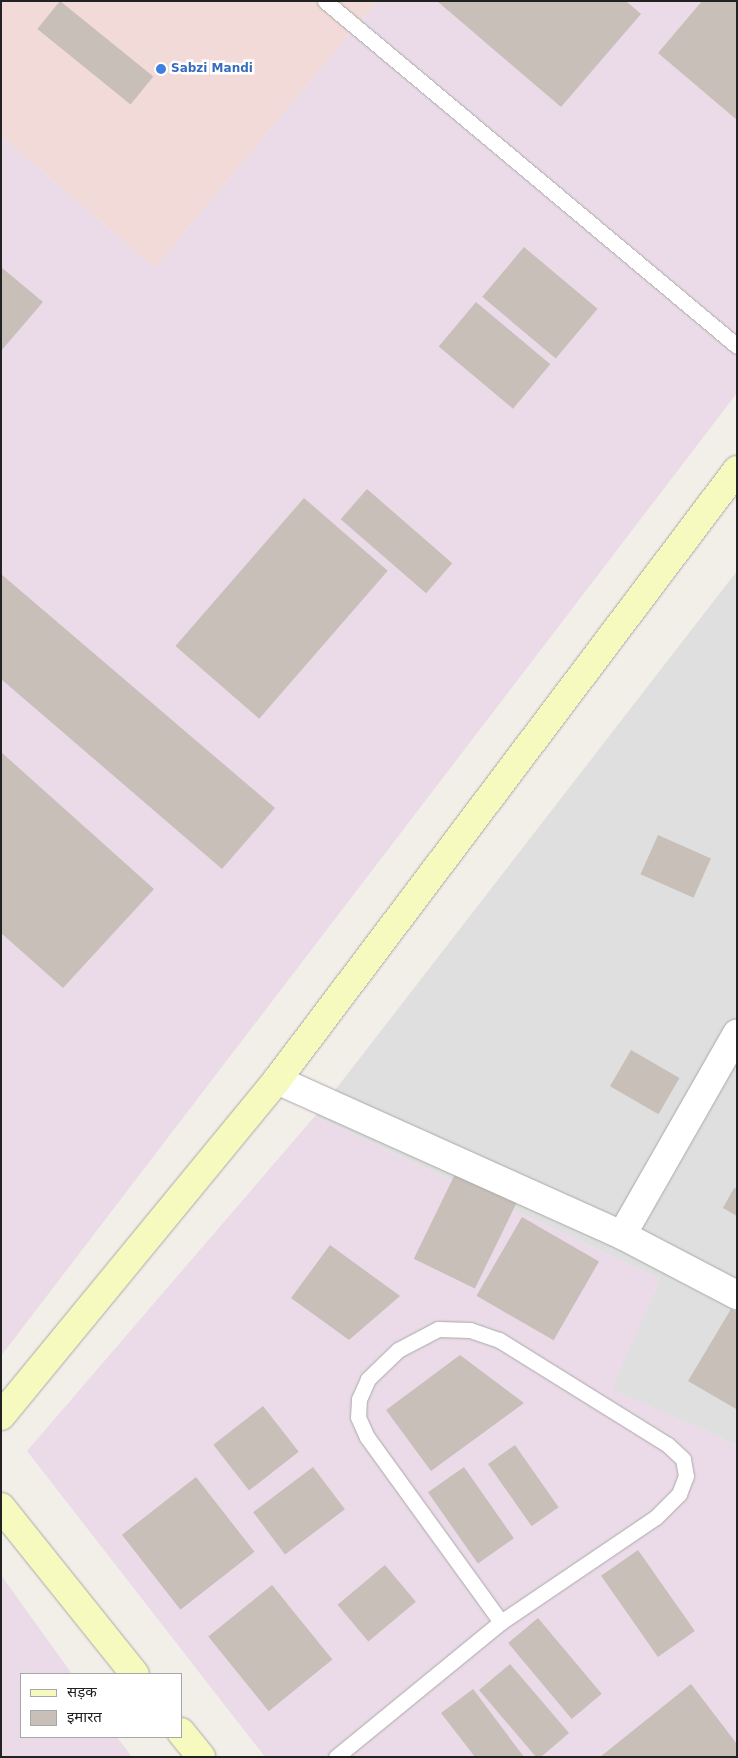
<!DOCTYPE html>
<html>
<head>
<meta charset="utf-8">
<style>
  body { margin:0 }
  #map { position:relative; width:738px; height:1758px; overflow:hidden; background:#f2efe9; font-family:"DejaVu Sans","Noto Sans Devanagari",sans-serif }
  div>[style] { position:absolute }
  .residential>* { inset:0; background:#e0dfdf }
  .commercial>* { inset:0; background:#f2dad9 }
  .industrial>* { inset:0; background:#ebdbe8 }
  .building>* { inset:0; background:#c7bfb8; transform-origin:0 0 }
  .roads { filter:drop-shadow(0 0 1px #a9a9a9) drop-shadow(0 0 1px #a9a9a9) }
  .lane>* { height:15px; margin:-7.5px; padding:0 7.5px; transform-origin:7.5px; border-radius:7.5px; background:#fff }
  .street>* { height:28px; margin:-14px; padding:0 14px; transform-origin:14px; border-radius:14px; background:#fff }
  .secondary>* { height:28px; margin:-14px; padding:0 14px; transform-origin:14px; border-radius:14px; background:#f7fabf }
  .dots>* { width:14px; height:14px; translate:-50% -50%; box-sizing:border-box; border:2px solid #fff; border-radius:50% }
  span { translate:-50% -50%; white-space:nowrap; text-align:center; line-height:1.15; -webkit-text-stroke:5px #fff; paint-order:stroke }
  .shop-label { font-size:12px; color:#366cbe; font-weight:700 }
  .left { translate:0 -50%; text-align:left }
  .frame { position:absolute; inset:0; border:2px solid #222; pointer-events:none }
  .legend { position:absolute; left:20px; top:1673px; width:162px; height:65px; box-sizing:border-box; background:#fff; border:1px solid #a7a7a7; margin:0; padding:6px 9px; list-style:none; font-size:15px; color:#222 }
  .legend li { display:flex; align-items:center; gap:10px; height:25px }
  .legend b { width:25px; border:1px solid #a7a7a7 }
</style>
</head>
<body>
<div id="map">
  <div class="residential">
    <div style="clip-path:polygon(737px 571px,737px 1445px,611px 1389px,660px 1279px,315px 1116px)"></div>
  </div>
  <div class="commercial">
    <div style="clip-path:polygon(1px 1px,377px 1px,155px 268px,1px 136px)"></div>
  </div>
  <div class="industrial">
    <div style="clip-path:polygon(377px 1px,737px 1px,737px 393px,1px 1356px,1px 136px,155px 268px)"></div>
    <div style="clip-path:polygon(315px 1116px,660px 1279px,612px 1389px,737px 1445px,737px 1757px,265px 1757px,27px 1451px)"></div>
    <div style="clip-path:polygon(1px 1575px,72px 1674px,21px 1674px,21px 1737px,117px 1737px,132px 1757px,1px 1757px)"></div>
  </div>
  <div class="building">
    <div style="left:60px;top:1px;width:120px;height:36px;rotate:39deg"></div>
    <div style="clip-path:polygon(437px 1px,626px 1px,641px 14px,561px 107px)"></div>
    <div style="clip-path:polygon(702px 1px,737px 1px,737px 120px,658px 53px)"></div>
    <div style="left:524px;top:247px;width:96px;height:65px;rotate:40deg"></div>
    <div style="clip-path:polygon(1px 267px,43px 302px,1px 351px)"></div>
    <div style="left:476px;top:302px;width:97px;height:58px;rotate:40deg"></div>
    <div style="left:367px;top:489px;width:113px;height:40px;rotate:41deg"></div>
    <div style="left:304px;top:498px;width:111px;height:196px;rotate:41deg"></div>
    <div style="clip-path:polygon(1px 574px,275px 808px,222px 869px,1px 679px)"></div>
    <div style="clip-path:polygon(1px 752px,154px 889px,63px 988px,1px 933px)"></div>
    <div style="left:658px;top:835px;width:58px;height:43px;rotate:24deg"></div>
    <div style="left:631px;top:1050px;width:56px;height:42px;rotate:30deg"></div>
    <div style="left:458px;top:1168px;width:68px;height:101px;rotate:26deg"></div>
    <div style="clip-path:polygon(734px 1188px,737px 1189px,737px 1216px,723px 1208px)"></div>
    <div style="left:522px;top:1217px;width:89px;height:91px;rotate:30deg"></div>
    <div style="clip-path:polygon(330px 1245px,400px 1296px,349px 1340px,291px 1298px)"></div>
    <div style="clip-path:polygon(731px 1309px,737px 1312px,736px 1409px,688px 1381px)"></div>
    <div style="clip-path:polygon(460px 1355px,524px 1403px,431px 1471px,386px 1410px)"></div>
    <div style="left:263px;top:1406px;width:58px;height:63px;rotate:52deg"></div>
    <div style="left:515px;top:1445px;width:76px;height:33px;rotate:55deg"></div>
    <div style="left:313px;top:1467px;width:53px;height:75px;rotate:53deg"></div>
    <div style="left:464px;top:1467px;width:87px;height:44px;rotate:55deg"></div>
    <div style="left:196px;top:1477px;width:95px;height:94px;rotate:52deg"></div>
    <div style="left:638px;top:1550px;width:99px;height:45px;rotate:55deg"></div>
    <div style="left:385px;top:1565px;width:48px;height:62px;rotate:50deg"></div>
    <div style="left:272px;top:1585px;width:96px;height:82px;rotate:51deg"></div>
    <div style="left:538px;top:1618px;width:99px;height:39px;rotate:50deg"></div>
    <div style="clip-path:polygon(510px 1664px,569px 1733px,541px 1757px,536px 1757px,479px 1690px)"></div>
    <div style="clip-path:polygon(691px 1684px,737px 1744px,737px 1757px,600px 1757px)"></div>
    <div style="clip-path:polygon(473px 1689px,524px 1757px,475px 1757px,441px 1713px)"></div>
  </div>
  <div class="roads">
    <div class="lane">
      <div style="left:325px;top:1px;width:537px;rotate:39.94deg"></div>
      <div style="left:336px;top:1757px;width:213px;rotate:-39.3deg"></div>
      <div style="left:501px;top:1622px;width:187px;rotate:-34.1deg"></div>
      <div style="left:656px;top:1517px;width:33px;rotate:-45deg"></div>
      <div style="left:679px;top:1494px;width:19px;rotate:-69deg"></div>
      <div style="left:686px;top:1476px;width:17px;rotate:-100deg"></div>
      <div style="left:683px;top:1459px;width:21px;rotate:-137deg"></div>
      <div style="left:668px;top:1445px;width:199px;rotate:-148.1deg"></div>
      <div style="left:499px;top:1340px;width:31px;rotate:-161deg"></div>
      <div style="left:470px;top:1330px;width:32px;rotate:-178deg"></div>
      <div style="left:438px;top:1329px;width:45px;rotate:152.3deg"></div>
      <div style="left:398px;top:1350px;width:42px;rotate:136deg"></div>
      <div style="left:368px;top:1379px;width:22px;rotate:114deg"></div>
      <div style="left:359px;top:1399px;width:18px;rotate:93deg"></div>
      <div style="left:358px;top:1417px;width:22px;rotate:66deg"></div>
      <div style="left:367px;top:1437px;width:228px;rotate:54.1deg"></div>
    </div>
    <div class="street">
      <div style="left:277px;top:1080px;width:378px;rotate:24.2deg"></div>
      <div style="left:622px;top:1235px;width:130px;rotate:27.6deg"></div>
      <div style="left:622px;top:1235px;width:232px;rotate:-60.3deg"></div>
    </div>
    <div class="secondary">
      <div style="left:1px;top:1416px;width:435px;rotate:-50.6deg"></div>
      <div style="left:277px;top:1080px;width:764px;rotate:-52.98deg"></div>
      <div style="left:1px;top:1507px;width:214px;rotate:51.3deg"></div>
      <div style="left:181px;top:1732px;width:32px;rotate:51deg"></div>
    </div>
  </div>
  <div class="dots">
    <div style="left:161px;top:69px;background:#3f7fe0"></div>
  </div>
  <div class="shop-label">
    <span class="left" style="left:171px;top:69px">Sabzi Mandi</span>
  </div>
  <div class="frame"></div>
  <ul class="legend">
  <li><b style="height:6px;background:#f7fabf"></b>सड़क</li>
  <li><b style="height:14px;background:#c7bfb8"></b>इमारत</li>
  </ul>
</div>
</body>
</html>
